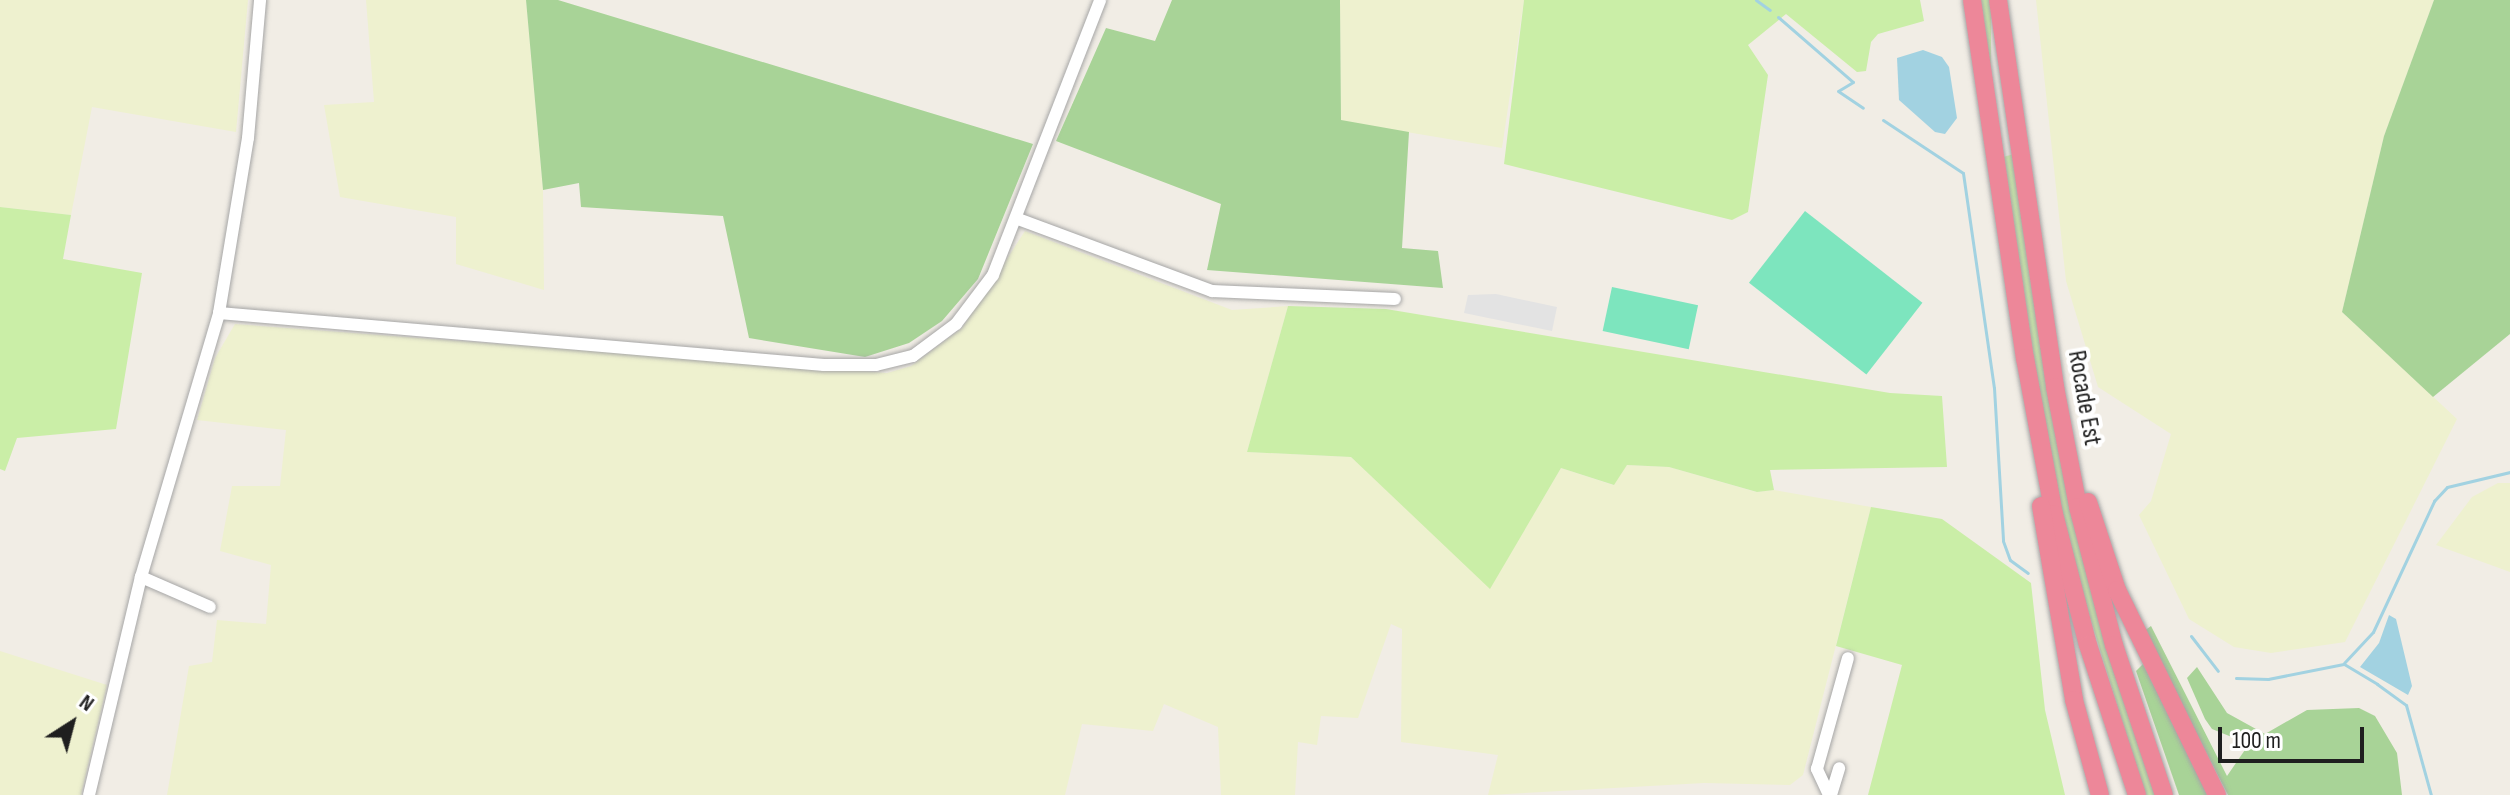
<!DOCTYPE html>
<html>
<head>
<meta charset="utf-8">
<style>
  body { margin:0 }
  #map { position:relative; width:2510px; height:795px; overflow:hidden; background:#f1ede5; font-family:"Sofia Sans Condensed",sans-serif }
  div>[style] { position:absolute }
  .farmland>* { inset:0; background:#eef1cf }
  .grass>* { inset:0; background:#caeea7; transform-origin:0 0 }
  .forest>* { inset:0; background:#a8d397 }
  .pitch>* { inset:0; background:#7de5be; transform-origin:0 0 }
  .parking>* { inset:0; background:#e3e3e3 }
  .water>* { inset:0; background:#a2d2e1 }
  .stream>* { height:3px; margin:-1.5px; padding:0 1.5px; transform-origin:1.5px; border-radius:1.5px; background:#a2d2e1 }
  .roads { filter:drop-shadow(0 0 2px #a6a6a6) drop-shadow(0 0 2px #a6a6a6) }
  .minor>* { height:12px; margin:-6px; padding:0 6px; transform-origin:6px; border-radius:6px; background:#fff }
  .highway>* { height:18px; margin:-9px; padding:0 9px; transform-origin:9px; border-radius:9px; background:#ed8799 }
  span { translate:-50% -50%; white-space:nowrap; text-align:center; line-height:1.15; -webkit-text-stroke:8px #fff; paint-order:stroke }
  .street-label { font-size:26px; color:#1f1f1f }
  .north { position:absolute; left:32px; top:683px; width:80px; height:80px; -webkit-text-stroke:6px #fff; paint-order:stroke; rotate:36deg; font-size:22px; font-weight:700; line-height:32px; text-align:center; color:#1f1f1f }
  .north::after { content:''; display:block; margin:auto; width:28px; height:36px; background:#1f1f1f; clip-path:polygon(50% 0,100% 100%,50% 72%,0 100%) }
  .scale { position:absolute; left:2218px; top:727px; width:146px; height:36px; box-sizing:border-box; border:4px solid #1f1f1f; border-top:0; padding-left:10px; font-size:24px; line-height:28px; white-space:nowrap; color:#1f1f1f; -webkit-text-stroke:6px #fff; paint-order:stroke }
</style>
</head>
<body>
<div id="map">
  <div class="farmland">
    <div style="clip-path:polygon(0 0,248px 0,236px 132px,92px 107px,71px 215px,0 207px)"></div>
    <div style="clip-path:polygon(366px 0,526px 0,543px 190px,544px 290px,456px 264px,456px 217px,340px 197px,324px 105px,374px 102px)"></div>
    <div style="clip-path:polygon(1340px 0,1524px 0,1502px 148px,1341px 121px)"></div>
    <div style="clip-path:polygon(2036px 0,2434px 0,2384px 136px,2342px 312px,2457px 419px,2345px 642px,2271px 653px,2234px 647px,2189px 619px,2139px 515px,2151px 501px,2171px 434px,2098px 387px,2066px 281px)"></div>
    <div style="clip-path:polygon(1025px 231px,1232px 310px,1288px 306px,1247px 452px,1351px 457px,1490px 588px,1561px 468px,1613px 485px,1627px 465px,1669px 467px,1756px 492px,1774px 490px,1871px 507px,1803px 775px,1790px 785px,1704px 783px,1488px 795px,1498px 755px,1401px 742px,1402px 629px,1391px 624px,1358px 718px,1321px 716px,1317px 745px,1298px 742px,1295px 795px,1221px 795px,1218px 727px,1164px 704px,1153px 731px,1082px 724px,1065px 795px,167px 795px,189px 666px,212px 662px,217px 620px,266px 624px,271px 565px,220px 551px,232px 486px,280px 486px,286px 430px,197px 420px,215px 358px,235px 324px,887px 373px,911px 366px,962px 328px)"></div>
    <div style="clip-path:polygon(2498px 483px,2510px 483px,2510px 572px,2436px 545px,2472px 497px)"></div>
    <div style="clip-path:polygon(0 651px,107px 685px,81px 795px,0 795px)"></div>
  </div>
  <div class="grass">
    <div style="clip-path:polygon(1524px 0,1920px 0,1924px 21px,1878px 34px,1871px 42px,1866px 71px,1857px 72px,1786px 14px,1748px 45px,1768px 75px,1748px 212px,1732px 220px,1504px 164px)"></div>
    <div style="left:1980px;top:0;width:11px;height:81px"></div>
    <div style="clip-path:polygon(2014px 154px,2032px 292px,2157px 795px,2145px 795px,2069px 549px,2043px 422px,2003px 157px)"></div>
    <div style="clip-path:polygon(0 207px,71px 215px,63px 259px,142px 273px,116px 429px,17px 438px,5px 471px,0 469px)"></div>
    <div style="clip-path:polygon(1288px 306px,1386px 309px,1890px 393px,1942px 396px,1947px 467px,1770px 470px,1774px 490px,1757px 492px,1669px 467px,1627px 465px,1614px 485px,1561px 468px,1490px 589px,1351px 457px,1247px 452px)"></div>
    <div style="clip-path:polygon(1871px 507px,1942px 519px,2031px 583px,2045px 710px,2065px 795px,1868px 795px,1902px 665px,1836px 646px)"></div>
  </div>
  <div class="forest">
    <div style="clip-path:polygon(526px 0,558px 0,1033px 144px,978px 279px,942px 321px,909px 343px,865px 357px,749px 338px,723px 216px,581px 207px,579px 183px,543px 190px)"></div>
    <div style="clip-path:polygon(1172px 0,1340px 0,1341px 120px,1409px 132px,1402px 248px,1438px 251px,1443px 288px,1207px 270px,1221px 204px,1056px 141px,1106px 28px,1155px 41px)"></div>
    <div style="clip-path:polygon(2434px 0,2510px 0,2510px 334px,2433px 397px,2342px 312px,2384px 136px)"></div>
    <div style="clip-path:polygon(2151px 626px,2227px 776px,2249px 744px,2212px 729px,2205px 719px,2187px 678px,2197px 667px,2227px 713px,2265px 734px,2307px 710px,2359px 708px,2375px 716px,2397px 753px,2402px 795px,2228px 795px,2144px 631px)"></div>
    <div style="clip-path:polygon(2143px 664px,2206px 789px,2207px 795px,2179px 795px,2136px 671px)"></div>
  </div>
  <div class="pitch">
    <div style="left:1805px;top:211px;width:149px;height:91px;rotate:38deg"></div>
    <div style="left:1612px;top:287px;width:88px;height:45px;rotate:12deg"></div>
  </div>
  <div class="parking">
    <div style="clip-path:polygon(1496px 294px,1557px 307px,1552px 331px,1464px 313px,1468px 295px)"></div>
  </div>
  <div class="water">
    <div style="clip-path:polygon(1923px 50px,1942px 57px,1949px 67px,1957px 118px,1945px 134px,1935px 132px,1899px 100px,1897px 58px)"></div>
    <div style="clip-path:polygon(2389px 615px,2396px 619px,2412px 686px,2408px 695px,2360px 667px,2379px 643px)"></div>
  </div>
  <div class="stream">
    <div style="left:1756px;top:0;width:17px;rotate:36deg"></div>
    <div style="left:1778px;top:17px;width:99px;rotate:40.9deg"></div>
    <div style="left:1853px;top:82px;width:17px;rotate:149deg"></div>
    <div style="left:1838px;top:91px;width:30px;rotate:34deg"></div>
    <div style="left:1883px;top:120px;width:96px;rotate:33.5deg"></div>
    <div style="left:1963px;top:173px;width:217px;rotate:81.8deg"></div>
    <div style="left:1994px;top:388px;width:153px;rotate:86.6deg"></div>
    <div style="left:2003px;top:541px;width:20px;rotate:70deg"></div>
    <div style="left:2010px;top:560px;width:22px;rotate:36deg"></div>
    <div style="left:2191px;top:636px;width:44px;rotate:52.4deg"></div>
    <div style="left:2344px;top:663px;width:42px;rotate:-46.9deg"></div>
    <div style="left:2373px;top:632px;width:145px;rotate:-65deg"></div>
    <div style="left:2434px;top:501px;width:19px;rotate:-47deg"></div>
    <div style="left:2447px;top:487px;width:65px;rotate:-13.4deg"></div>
    <div style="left:2236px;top:678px;width:32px;rotate:2deg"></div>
    <div style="left:2268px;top:679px;width:77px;rotate:-11.2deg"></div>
    <div style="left:2344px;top:664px;width:39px;rotate:31deg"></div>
    <div style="left:2377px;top:684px;width:36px;rotate:36deg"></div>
    <div style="left:2406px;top:705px;width:93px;rotate:74.5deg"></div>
  </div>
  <div class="roads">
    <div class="minor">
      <div style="left:1018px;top:219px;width:207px;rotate:20.4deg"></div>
      <div style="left:1212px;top:291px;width:183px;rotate:2.5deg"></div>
      <div style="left:219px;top:313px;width:607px;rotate:4.91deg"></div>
      <div style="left:824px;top:365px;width:52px"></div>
      <div style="left:876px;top:365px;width:38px;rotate:-14deg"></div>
      <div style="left:913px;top:356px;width:54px;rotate:-36.7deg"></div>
      <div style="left:956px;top:324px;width:61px;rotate:-52.9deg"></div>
      <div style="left:993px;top:275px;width:295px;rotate:-68.7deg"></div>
      <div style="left:141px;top:577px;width:75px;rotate:23.5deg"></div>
      <div style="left:89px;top:795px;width:224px;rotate:-76.6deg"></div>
      <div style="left:141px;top:577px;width:275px;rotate:-73.5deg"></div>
      <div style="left:219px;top:313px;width:177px;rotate:-80.6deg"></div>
      <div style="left:248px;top:138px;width:139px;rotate:-85deg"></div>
      <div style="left:1829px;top:795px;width:29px;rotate:-115deg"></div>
      <div style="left:1817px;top:769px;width:115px;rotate:-74.4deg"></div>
      <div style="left:1831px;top:795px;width:28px;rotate:-73deg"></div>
    </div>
    <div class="highway">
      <div style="left:1972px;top:0;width:362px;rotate:81.6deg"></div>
      <div style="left:2025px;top:358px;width:159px;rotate:79.5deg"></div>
      <div style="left:2054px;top:514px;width:135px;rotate:75.5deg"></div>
      <div style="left:2088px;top:645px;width:158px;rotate:71.9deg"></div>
      <div style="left:1998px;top:0;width:391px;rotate:81.6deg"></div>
      <div style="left:2055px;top:387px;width:122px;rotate:79.1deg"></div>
      <div style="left:2078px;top:507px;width:143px;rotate:75.4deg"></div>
      <div style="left:2114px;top:645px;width:158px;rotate:71.6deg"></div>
      <div style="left:2088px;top:502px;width:93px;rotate:71.8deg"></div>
      <div style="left:2117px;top:590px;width:228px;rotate:64deg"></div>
      <div style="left:2041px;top:506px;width:197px;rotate:80.3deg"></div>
      <div style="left:2074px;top:700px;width:98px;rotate:74.7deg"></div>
    </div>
  </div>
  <div class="street-label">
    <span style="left:2084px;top:398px;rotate:80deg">Rocade Est</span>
  </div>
  <div class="north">N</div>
  <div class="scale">100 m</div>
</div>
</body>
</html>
